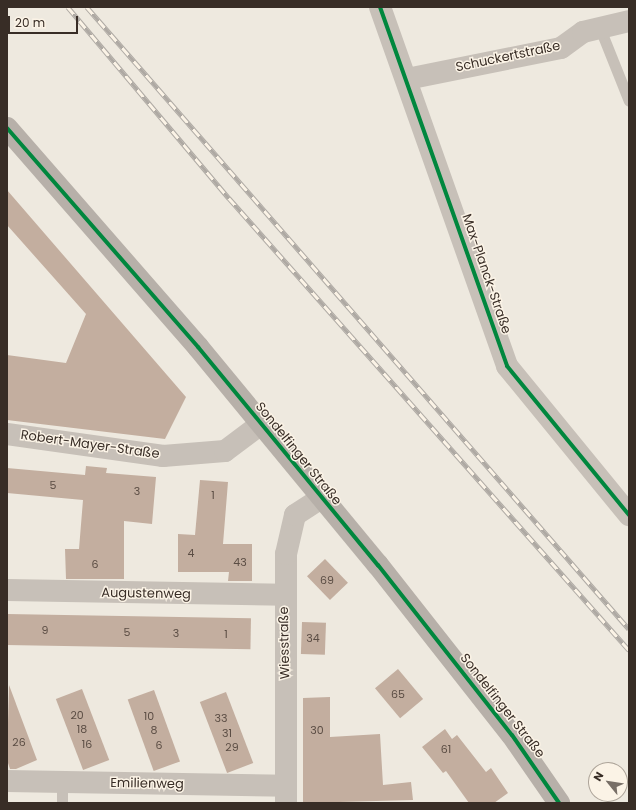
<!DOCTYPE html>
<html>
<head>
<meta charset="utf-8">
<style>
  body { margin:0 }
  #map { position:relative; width:636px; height:810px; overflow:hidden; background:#eee9df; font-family:Poppins,sans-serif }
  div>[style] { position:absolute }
  .building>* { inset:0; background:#c3ae9f; transform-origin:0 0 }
  .service>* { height:11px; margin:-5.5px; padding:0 5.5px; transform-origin:5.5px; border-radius:5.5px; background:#c7c0b8 }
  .minor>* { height:22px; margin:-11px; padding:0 11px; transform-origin:11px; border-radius:11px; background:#c7c0b8 }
  .secondary>* { height:22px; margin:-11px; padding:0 11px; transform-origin:11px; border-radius:11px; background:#b7b0a9 }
  .rail>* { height:4.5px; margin-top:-2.25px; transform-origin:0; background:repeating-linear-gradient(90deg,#fbf3e6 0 9px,#aea9a3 0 18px); box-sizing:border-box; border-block:1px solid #aea9a3 }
  .cycleway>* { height:4px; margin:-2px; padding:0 2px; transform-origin:2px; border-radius:2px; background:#00873e }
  span { translate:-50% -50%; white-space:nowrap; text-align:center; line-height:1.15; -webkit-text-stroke:3px #fbf3e6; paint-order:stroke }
  .number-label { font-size:11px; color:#5b4d44 }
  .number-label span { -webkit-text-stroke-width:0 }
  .street-label { font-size:13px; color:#382d26 }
  .frame { position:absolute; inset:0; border:8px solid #382d26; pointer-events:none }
  .north { position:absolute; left:588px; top:762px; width:40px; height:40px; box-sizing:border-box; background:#fbf3e6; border:1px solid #ada499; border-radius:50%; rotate:300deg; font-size:11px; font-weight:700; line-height:16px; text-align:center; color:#382d26 }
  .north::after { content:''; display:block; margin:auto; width:14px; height:18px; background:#786f67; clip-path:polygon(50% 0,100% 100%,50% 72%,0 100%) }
  .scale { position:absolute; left:8px; top:16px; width:70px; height:18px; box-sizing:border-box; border:2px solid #382d26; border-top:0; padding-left:5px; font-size:12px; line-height:14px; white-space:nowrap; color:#382d26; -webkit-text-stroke:3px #fbf3e6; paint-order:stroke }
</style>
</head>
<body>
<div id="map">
  <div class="building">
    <div style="clip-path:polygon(7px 190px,186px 397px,165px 439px,7px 420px,7px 355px,66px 363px,86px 314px,7px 225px)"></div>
    <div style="clip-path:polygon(86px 466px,107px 468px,106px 473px,156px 477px,152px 524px,124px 521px,124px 579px,66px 579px,65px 549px,79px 549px,83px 500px,7px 493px,7px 468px,85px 475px)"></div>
    <div style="clip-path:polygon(200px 480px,228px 482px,223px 544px,252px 544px,252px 581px,228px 581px,229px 572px,178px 572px,178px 534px,195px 535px)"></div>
    <div style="left:325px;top:559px;width:33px;height:25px;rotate:46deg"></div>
    <div style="left:7px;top:614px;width:244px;height:31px;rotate:1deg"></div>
    <div style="left:302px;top:622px;width:24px;height:32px;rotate:2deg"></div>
    <div style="left:398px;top:669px;width:39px;height:30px;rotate:50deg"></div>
    <div style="clip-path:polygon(9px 685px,37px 760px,16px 769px,10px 769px,7px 760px)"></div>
    <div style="left:82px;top:689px;width:76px;height:28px;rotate:69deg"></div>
    <div style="left:154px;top:690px;width:76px;height:28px;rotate:70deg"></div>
    <div style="left:226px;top:692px;width:76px;height:28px;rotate:69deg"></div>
    <div style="clip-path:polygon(330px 697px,330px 737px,380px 734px,383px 785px,411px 782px,413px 800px,303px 803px,303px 698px)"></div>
    <div style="clip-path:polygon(445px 729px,452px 739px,457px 735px,486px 772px,491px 768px,508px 793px,494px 803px,469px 803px,446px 771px,443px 773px,422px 747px)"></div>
  </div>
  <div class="service">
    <div style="left:601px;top:31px;width:75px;rotate:68.2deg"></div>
    <div style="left:62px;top:803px;width:20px;rotate:-90deg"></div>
  </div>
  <div class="minor">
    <div style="left:380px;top:7px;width:381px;rotate:70.5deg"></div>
    <div style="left:507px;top:366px;width:193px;rotate:50.7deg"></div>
    <div style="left:407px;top:79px;width:157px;rotate:-11.4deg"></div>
    <div style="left:561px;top:48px;width:27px;rotate:-36deg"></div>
    <div style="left:583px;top:32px;width:47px;rotate:-13.4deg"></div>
    <div style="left:7px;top:434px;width:158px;rotate:8deg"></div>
    <div style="left:163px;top:456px;width:62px;rotate:-4.6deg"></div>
    <div style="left:225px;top:451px;width:45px;rotate:-36.9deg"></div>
    <div style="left:7px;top:590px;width:277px;rotate:1deg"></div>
    <div style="left:7px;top:781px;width:279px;rotate:1deg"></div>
    <div style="left:286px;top:803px;width:249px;rotate:-90deg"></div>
    <div style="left:286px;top:554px;width:40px;rotate:-77deg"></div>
    <div style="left:295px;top:515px;width:31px;rotate:-33deg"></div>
  </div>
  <div class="secondary">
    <div style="left:7px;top:128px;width:291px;rotate:48.9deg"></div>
    <div style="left:198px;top:347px;width:283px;rotate:50.5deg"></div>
    <div style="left:378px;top:565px;width:216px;rotate:51.8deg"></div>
    <div style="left:512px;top:735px;width:83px;rotate:55.3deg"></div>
  </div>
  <div class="rail">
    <div style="left:68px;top:7px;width:250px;rotate:49.9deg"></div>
    <div style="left:229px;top:198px;width:604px;rotate:48.49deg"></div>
    <div style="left:87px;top:7px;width:825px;rotate:48.93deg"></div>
  </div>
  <div class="cycleway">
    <div style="left:380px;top:7px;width:381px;rotate:70.5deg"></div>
    <div style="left:507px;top:366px;width:193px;rotate:50.7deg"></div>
    <div style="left:7px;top:128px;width:291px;rotate:48.9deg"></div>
    <div style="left:198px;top:347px;width:283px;rotate:50.5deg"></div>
    <div style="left:378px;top:565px;width:216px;rotate:51.8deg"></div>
    <div style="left:512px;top:735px;width:83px;rotate:55.3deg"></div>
  </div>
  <div class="number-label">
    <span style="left:53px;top:485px">5</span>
    <span style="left:137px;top:491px">3</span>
    <span style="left:213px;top:495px">1</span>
    <span style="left:191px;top:553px">4</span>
    <span style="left:240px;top:562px">43</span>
    <span style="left:95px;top:564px">6</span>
    <span style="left:327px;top:580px">69</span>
    <span style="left:45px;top:630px">9</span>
    <span style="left:127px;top:632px">5</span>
    <span style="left:176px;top:633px">3</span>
    <span style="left:226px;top:634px">1</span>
    <span style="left:313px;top:638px">34</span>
    <span style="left:398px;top:694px">65</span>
    <span style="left:77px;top:715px">20</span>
    <span style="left:149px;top:716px">10</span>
    <span style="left:221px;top:718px">33</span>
    <span style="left:82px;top:729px">18</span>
    <span style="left:154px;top:730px">8</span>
    <span style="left:317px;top:730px">30</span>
    <span style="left:227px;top:733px">31</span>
    <span style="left:19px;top:742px">26</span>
    <span style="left:87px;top:744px">16</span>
    <span style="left:159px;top:745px">6</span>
    <span style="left:232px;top:747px">29</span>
    <span style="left:446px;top:749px">61</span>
  </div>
  <div class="street-label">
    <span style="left:508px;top:57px;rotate:-12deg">Schuckertstraße</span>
    <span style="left:486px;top:274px;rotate:71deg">Max-Planck-Straße</span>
    <span style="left:90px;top:445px;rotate:8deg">Robert-Mayer-Straße</span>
    <span style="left:298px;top:454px;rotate:51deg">Sondelfinger Straße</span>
    <span style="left:146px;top:594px;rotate:1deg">Augustenweg</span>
    <span style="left:285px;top:643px;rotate:-91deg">Wiesstraße</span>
    <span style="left:502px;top:706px;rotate:52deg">Sondelfinger Straße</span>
    <span style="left:147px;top:784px;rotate:1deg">Emilienweg</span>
  </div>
  <div class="frame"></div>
  <div class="north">N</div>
  <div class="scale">20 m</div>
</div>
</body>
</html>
